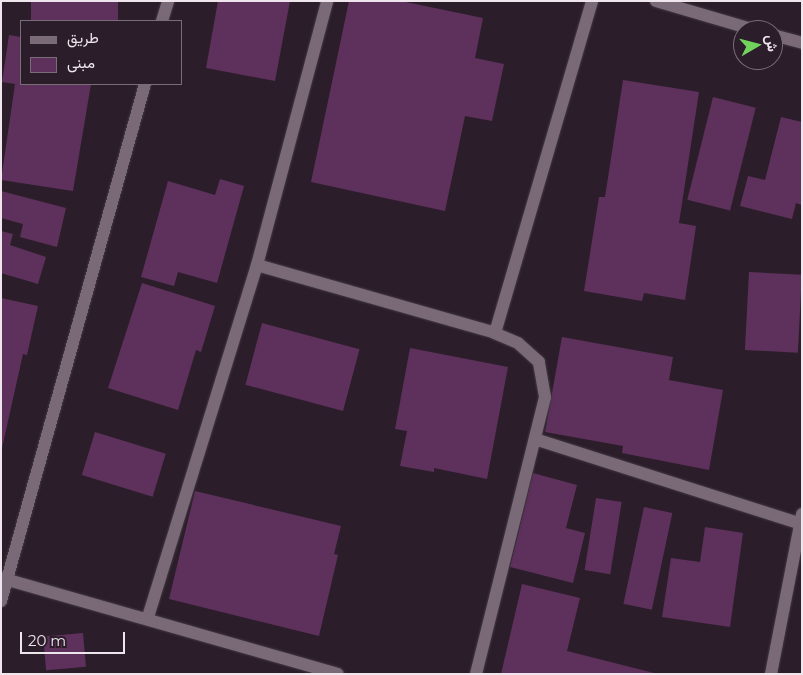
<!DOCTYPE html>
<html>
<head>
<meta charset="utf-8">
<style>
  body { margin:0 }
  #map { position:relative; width:803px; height:675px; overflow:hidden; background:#2b1e2a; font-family:Montserrat,Vazirmatn,sans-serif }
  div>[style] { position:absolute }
  .building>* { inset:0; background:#5e305c; transform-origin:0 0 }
  .roads { filter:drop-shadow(0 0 1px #433943) drop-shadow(0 0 1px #433943) }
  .minor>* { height:12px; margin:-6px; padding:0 6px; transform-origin:6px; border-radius:6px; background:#7a6a78 }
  span { translate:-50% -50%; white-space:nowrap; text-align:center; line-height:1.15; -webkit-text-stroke:5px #2b1e2a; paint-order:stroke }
  .frame { position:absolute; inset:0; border:2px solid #eee5ed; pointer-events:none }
  .legend { position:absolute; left:20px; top:20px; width:162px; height:65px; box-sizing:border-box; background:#2b1e2a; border:1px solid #796e78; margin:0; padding:6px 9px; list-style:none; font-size:15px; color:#eee5ed }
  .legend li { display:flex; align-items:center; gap:10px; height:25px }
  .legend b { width:25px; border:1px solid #796e78 }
  .north { position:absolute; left:733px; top:20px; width:50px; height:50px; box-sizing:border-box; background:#2b1e2a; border:1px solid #796e78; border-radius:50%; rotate:82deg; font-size:14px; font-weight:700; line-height:20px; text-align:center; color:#eee5ed }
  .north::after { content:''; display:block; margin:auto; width:18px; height:22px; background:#72d25e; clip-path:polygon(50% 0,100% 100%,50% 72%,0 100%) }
  .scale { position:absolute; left:20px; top:632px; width:105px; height:22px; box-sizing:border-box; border:2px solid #eee5ed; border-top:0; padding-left:6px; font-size:15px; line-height:18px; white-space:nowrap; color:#eee5ed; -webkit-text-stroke:4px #2b1e2a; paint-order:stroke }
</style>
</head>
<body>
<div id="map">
  <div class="building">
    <div style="left:31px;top:1px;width:87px;height:20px"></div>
    <div style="clip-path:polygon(218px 1px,290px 1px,275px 81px,206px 68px)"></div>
    <div style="clip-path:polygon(349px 1px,401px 1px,483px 18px,475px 58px,504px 64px,492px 121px,465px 116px,445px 211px,311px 182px)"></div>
    <div style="clip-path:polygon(9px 35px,21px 37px,21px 84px,91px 84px,73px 191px,1px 180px,15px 84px,2px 82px)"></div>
    <div style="clip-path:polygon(623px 80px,699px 92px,679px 223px,696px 226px,685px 300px,644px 293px,642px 301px,584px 291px,599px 197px,605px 197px)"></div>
    <div style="left:713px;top:97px;width:44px;height:106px;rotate:14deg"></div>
    <div style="clip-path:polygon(781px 117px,802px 122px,802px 205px,796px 203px,792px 219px,740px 206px,748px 176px,765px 180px)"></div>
    <div style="clip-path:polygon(220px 179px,244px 186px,217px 283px,178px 272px,174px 286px,141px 277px,168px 181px,215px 195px)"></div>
    <div style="clip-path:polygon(1px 191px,66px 208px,57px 247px,20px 237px,23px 224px,1px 218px)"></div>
    <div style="clip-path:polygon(1px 231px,13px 234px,10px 245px,46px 257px,38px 284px,1px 273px)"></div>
    <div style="left:749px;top:272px;width:53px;height:78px;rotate:3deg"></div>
    <div style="clip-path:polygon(142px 283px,215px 306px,201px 352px,196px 350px,178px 410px,108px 388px)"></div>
    <div style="clip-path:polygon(1px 298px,38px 306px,27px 355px,23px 354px,2px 448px)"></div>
    <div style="left:262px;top:323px;width:101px;height:64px;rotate:15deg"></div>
    <div style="clip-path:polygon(562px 337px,673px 357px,669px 380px,723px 390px,709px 470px,622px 453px,623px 446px,545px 432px)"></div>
    <div style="clip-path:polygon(410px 348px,508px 367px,487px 479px,434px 468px,434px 472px,400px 466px,407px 431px,395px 429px)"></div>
    <div style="left:95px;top:432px;width:74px;height:45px;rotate:17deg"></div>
    <div style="clip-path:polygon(533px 473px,577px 485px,566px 528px,585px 533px,573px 583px,510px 567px)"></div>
    <div style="clip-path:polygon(195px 491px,341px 526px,334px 554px,338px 555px,319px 636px,169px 599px)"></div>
    <div style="left:596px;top:498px;width:26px;height:73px;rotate:9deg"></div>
    <div style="left:644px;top:507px;width:29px;height:99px;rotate:12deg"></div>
    <div style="clip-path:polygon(705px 527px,743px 533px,730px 627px,662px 617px,671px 558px,700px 562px)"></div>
    <div style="clip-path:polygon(522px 584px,580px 598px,567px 651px,658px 674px,501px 674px)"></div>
    <div style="left:83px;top:633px;width:34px;height:40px;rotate:85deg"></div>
  </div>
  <div class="roads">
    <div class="minor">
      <div style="left:656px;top:1px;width:103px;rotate:16.3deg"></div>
      <div style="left:162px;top:21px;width:21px;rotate:-73deg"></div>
      <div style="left:773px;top:35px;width:30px;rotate:15deg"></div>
      <div style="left:257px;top:265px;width:248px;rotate:15.9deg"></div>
      <div style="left:495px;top:333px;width:346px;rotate:-73.7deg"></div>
      <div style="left:535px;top:439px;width:277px;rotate:17.7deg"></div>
      <div style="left:1px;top:578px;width:350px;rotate:15.9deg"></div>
      <div style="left:1px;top:601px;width:537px;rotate:-74.44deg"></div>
      <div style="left:148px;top:617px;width:368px;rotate:-72.8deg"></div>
      <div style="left:257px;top:265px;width:273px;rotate:-75.1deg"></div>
      <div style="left:476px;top:674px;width:285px;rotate:-76deg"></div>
      <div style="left:545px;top:397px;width:36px;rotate:-100deg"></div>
      <div style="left:539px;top:362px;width:28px;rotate:-138deg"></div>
      <div style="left:518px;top:343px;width:25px;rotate:-157deg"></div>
      <div style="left:771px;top:674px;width:163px;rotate:-79deg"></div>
    </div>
  </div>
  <div class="frame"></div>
  <ul class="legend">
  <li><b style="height:6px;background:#7a6a78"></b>طريق</li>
  <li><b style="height:14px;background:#5e305c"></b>مبنى</li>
  </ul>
  <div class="north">ش</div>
  <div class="scale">20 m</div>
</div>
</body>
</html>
